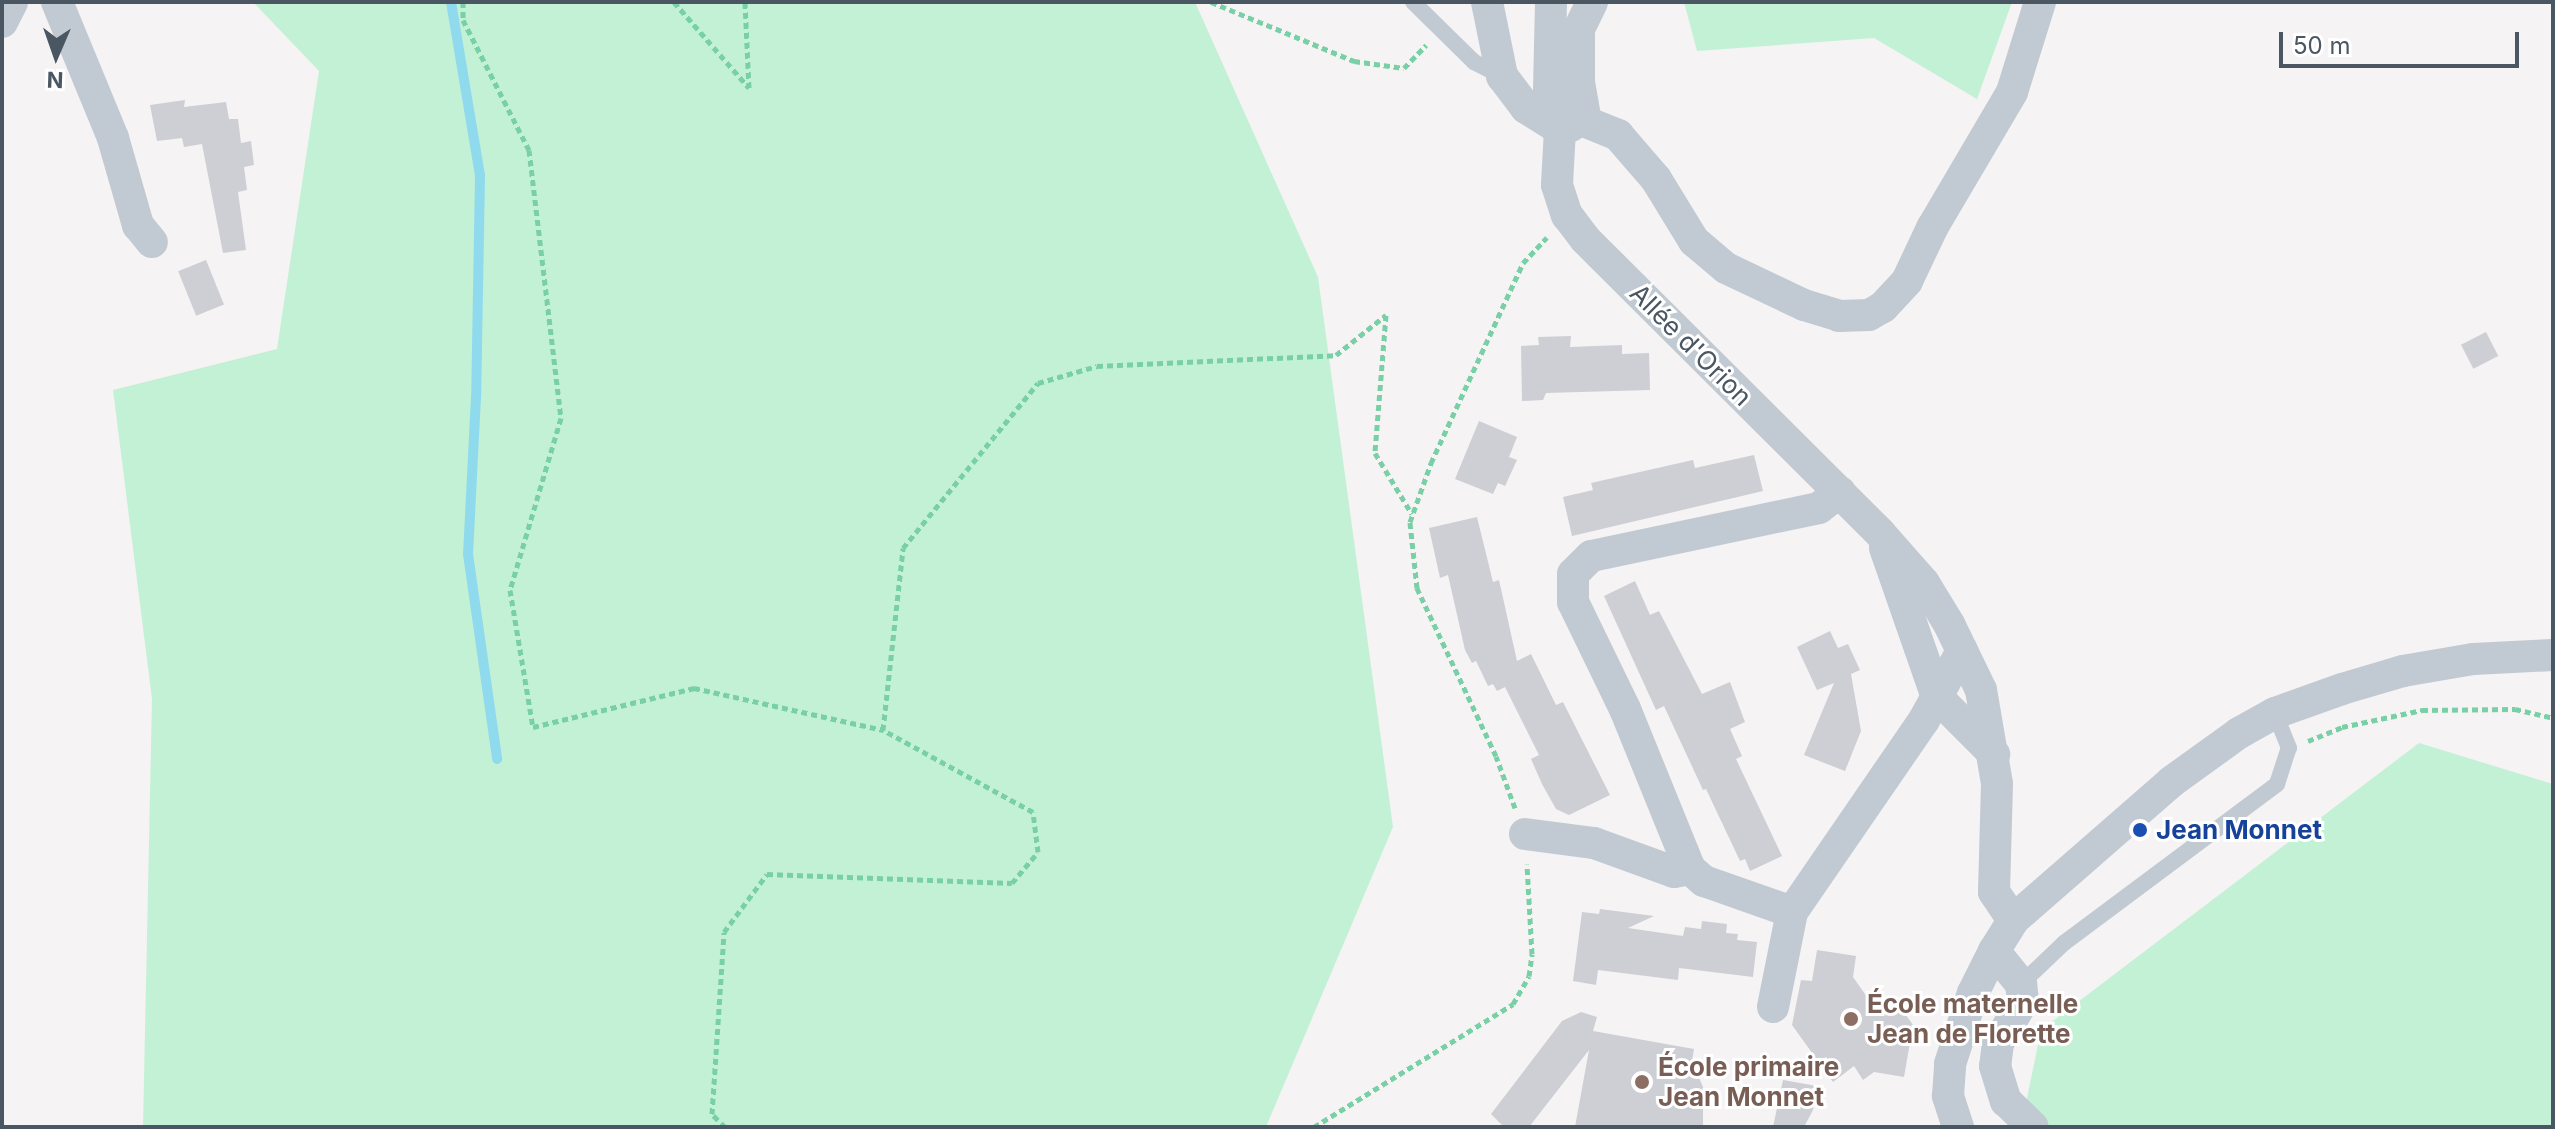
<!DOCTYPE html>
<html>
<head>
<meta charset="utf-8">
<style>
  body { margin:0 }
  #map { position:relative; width:2555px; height:1129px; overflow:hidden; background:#f5f3f3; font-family:Inter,sans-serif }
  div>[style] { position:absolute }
  .green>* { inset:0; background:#c3f1d5 }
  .stream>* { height:10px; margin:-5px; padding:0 5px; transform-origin:5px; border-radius:5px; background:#90daee }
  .building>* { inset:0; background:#cdcfd5; transform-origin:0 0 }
  .path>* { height:5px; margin-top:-2.5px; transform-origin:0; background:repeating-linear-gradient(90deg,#7ad0a6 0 6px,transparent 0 10px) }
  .service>* { height:16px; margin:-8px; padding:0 8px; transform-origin:8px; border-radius:8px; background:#c1cad2 }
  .minor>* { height:32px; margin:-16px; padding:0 16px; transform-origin:16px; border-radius:16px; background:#c1cad2 }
  .dots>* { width:22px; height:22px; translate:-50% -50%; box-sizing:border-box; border:4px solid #fff; border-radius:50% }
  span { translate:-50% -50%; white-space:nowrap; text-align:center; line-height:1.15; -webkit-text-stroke:6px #fff; paint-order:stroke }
  .street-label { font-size:26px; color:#4a5661 }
  .transit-label { font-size:26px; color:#164399; font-weight:700 }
  .left { translate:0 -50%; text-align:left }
  .education-label { font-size:26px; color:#785e54; font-weight:700 }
  .frame { position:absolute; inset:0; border:4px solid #4a5661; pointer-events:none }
  .north { position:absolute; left:16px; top:16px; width:80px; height:80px; -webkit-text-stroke:6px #fff; paint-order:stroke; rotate:182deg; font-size:22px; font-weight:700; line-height:32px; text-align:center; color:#4a5661 }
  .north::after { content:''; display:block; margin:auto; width:28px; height:36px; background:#4a5661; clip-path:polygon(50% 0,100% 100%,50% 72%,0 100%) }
  .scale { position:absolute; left:2279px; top:32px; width:240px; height:36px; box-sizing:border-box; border:4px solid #4a5661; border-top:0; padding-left:10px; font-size:24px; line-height:28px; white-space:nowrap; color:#4a5661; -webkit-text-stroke:6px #fff; paint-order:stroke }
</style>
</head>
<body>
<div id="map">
  <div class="green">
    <div style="clip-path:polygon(253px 2px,1195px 2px,1318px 277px,1393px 827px,1266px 1127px,143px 1127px,152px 699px,113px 390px,277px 349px,319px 71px)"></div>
    <div style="clip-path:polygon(1684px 2px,2012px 2px,1977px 99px,1874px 38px,1697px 51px)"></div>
    <div style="clip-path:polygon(2419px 743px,2553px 784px,2553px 1127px,2021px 1127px,2041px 1030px)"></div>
  </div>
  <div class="stream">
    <div style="left:451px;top:2px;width:176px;rotate:80.5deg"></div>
    <div style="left:480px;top:176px;width:221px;rotate:91deg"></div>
    <div style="left:476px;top:397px;width:157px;rotate:92.9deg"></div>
    <div style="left:468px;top:554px;width:207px;rotate:81.9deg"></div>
  </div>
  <div class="building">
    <div style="clip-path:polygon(185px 100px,184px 107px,226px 102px,229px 119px,238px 119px,241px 143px,251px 141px,254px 165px,244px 167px,247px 190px,238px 192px,246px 250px,223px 253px,202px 144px,184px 147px,182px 138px,157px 141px,150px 105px)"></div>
    <div style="left:206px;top:260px;width:48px;height:30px;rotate:68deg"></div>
    <div style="left:2486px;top:332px;width:27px;height:28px;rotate:63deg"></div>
    <div style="clip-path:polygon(1571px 336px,1570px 347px,1622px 345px,1622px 354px,1649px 353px,1650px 390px,1546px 393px,1543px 400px,1522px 401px,1521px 346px,1539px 345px,1538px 337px)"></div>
    <div style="clip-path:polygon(1479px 421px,1517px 437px,1509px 457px,1517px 460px,1505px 486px,1498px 483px,1493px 494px,1455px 479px)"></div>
    <div style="clip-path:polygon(1754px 455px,1763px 491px,1572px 536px,1563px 497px,1593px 490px,1591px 483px,1693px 460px,1695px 468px)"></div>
    <div style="clip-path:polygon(1477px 517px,1493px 582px,1499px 580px,1517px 661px,1531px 654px,1556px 705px,1563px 702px,1610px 795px,1569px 815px,1556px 809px,1542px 784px,1531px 759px,1539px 755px,1505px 687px,1497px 691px,1493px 684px,1488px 686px,1476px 661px,1472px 663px,1465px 650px,1448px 575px,1440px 578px,1429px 528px)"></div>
    <div style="clip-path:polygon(1635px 581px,1650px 615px,1659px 611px,1702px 694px,1730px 682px,1745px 722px,1730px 729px,1742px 756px,1736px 759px,1782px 856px,1750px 871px,1745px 859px,1740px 861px,1706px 789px,1703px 790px,1664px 706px,1656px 710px,1604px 596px)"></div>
    <div style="clip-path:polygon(1830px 631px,1838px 648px,1848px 644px,1860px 670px,1851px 674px,1861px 731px,1845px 771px,1804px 755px,1834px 683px,1817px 690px,1797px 647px)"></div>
    <div style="clip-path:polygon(1600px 909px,1654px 916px,1628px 928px,1683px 936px,1685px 927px,1701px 929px,1702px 921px,1727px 924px,1726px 933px,1738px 934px,1737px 940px,1757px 942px,1753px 977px,1679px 968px,1678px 980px,1598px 970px,1596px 985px,1573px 981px,1582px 912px,1599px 914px)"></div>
    <div style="clip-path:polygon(1817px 950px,1856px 956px,1853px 977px,1879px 1014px,1896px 1001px,1913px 1025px,1904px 1077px,1874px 1072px,1863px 1080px,1854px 1066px,1833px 1082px,1792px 1025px,1801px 980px,1812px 981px)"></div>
    <div style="clip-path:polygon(1581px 1012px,1597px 1017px,1593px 1031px,1694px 1049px,1692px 1061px,1703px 1087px,1703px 1127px,1575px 1127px,1589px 1050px,1529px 1127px,1504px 1127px,1491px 1114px,1562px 1021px)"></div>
    <div style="clip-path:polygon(1783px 1080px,1817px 1086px,1813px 1110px,1804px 1127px,1773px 1127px)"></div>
  </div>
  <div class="path">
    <div style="left:463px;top:2px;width:18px;rotate:90deg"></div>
    <div style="left:463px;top:20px;width:146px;rotate:63.1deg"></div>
    <div style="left:529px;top:150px;width:270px;rotate:83.2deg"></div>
    <div style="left:561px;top:418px;width:179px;rotate:106.5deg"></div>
    <div style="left:510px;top:590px;width:139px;rotate:80.5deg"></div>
    <div style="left:533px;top:727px;width:166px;rotate:-13.6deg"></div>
    <div style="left:694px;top:688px;width:194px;rotate:12.5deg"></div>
    <div style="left:674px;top:2px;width:114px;rotate:48.9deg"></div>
    <div style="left:749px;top:88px;width:86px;rotate:-92.7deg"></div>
    <div style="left:1211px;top:2px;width:155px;rotate:22.4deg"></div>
    <div style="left:1354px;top:61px;width:50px;rotate:8deg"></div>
    <div style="left:1404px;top:68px;width:32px;rotate:-46deg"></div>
    <div style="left:2308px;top:741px;width:37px;rotate:-22deg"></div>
    <div style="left:2342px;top:727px;width:82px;rotate:-12deg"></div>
    <div style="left:2422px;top:710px;width:93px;rotate:-0.6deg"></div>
    <div style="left:2515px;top:709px;width:39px;rotate:13deg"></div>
    <div style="left:1515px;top:808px;width:55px;rotate:-110.1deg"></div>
    <div style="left:1496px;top:756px;width:186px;rotate:-115.2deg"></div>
    <div style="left:1417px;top:588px;width:66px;rotate:-96.1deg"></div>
    <div style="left:1410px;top:522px;width:63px;rotate:-70.4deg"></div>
    <div style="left:1431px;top:463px;width:220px;rotate:-65.3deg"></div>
    <div style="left:1523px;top:263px;width:35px;rotate:-47deg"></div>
    <div style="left:725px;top:1127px;width:18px;rotate:-135deg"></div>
    <div style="left:712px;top:1114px;width:182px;rotate:-86.2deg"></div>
    <div style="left:724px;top:932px;width:72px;rotate:-53.4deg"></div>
    <div style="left:767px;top:874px;width:245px;rotate:2.1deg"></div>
    <div style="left:1012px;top:883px;width:40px;rotate:-50deg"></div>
    <div style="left:1038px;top:852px;width:40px;rotate:-97.1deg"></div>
    <div style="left:1033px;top:812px;width:171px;rotate:-151.3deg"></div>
    <div style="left:883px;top:730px;width:183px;rotate:-83.7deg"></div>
    <div style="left:903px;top:548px;width:213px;rotate:-50.7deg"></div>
    <div style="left:1038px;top:383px;width:61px;rotate:-16.1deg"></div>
    <div style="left:1097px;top:366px;width:239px;rotate:-2.6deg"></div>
    <div style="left:1336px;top:355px;width:64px;rotate:-38.7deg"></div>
    <div style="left:1386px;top:315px;width:138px;rotate:94.6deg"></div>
    <div style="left:1375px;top:453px;width:71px;rotate:58.8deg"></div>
    <div style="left:1314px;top:1127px;width:234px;rotate:-31.7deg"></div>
    <div style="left:1513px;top:1004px;width:32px;rotate:-60deg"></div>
    <div style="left:1529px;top:976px;width:22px;rotate:-82deg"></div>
    <div style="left:1532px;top:954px;width:90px;rotate:-93.2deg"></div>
  </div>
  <div class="service">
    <div style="left:1413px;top:2px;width:86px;rotate:44.5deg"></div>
    <div style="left:1474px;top:62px;width:31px;rotate:27deg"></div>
    <div style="left:2021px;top:984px;width:59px;rotate:-43.6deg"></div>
    <div style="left:2064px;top:943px;width:266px;rotate:-36.7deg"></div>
    <div style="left:2277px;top:784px;width:38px;rotate:-72deg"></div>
    <div style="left:2289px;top:748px;width:38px;rotate:-112deg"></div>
  </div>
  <div class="minor">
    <div style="left:57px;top:2px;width:147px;rotate:67.6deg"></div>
    <div style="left:113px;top:138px;width:91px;rotate:74deg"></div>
    <div style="left:138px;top:225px;width:22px;rotate:51deg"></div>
    <div style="left:1487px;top:2px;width:76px;rotate:78.5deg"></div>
    <div style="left:1502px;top:76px;width:40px;rotate:53deg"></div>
    <div style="left:1526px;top:108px;width:40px;rotate:32deg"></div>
    <div style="left:1560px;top:129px;width:11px;rotate:-15deg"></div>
    <div style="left:1551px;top:2px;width:89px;rotate:91.3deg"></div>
    <div style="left:1549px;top:91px;width:40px;rotate:74deg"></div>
    <div style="left:1560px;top:129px;width:56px;rotate:93.1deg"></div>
    <div style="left:1557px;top:185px;width:32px;rotate:72deg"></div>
    <div style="left:1567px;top:215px;width:30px;rotate:53deg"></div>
    <div style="left:1585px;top:239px;width:416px;rotate:44.9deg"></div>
    <div style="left:1880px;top:533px;width:67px;rotate:48.7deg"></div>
    <div style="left:1924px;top:583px;width:48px;rotate:58.6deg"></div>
    <div style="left:1949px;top:624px;width:73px;rotate:64.1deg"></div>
    <div style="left:1981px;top:690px;width:95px;rotate:80.3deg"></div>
    <div style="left:1997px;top:784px;width:108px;rotate:91.6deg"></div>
    <div style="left:1994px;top:892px;width:34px;rotate:56deg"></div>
    <div style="left:2px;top:22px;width:22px;rotate:-63deg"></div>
    <div style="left:1586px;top:122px;width:35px;rotate:22deg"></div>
    <div style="left:1618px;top:135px;width:58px;rotate:49.2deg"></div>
    <div style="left:1656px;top:179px;width:73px;rotate:58.5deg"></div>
    <div style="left:1694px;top:241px;width:42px;rotate:40.2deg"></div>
    <div style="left:1726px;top:268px;width:86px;rotate:25.4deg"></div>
    <div style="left:1804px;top:305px;width:37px;rotate:17deg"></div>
    <div style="left:1839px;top:316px;width:30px;rotate:-2deg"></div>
    <div style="left:1869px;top:315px;width:16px;rotate:-30deg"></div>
    <div style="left:1883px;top:307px;width:35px;rotate:-47deg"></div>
    <div style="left:1907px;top:281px;width:59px;rotate:-64.7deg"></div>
    <div style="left:1932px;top:228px;width:158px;rotate:-59.5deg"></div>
    <div style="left:2012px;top:92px;width:94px;rotate:-72.7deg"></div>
    <div style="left:1586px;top:122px;width:39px;rotate:-100deg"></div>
    <div style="left:1579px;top:84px;width:55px;rotate:-90deg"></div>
    <div style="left:1579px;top:29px;width:30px;rotate:-64deg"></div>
    <div style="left:1840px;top:492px;width:26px;rotate:143deg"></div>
    <div style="left:1819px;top:508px;width:233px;rotate:168.1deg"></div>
    <div style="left:1591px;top:556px;width:25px;rotate:135deg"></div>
    <div style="left:1573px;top:574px;width:28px;rotate:90deg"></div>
    <div style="left:1573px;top:602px;width:119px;rotate:64.1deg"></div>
    <div style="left:1625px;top:709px;width:173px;rotate:67.9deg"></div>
    <div style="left:1690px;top:869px;width:18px;rotate:41deg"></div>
    <div style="left:1704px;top:881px;width:93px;rotate:19.4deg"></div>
    <div style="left:1792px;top:912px;width:233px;rotate:-55.5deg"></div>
    <div style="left:1924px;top:720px;width:79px;rotate:-61.2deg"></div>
    <div style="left:1885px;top:548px;width:158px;rotate:70.8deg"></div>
    <div style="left:1937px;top:697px;width:81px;rotate:45deg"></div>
    <div style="left:1525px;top:834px;width:70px;rotate:7.4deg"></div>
    <div style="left:1594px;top:843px;width:85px;rotate:19.9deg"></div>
    <div style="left:1674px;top:872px;width:16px;rotate:-11deg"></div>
    <div style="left:1994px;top:951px;width:43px;rotate:50.7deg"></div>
    <div style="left:2021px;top:984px;width:17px;rotate:83deg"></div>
    <div style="left:2023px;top:1001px;width:49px;rotate:120.8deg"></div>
    <div style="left:1998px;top:1043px;width:23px;rotate:97deg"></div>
    <div style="left:1995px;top:1066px;width:37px;rotate:73deg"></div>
    <div style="left:2006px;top:1101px;width:37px;rotate:44deg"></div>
    <div style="left:1773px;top:1007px;width:97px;rotate:-78.7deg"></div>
    <div style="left:1958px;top:1127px;width:33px;rotate:-108deg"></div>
    <div style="left:1948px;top:1096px;width:32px;rotate:-86deg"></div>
    <div style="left:1950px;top:1064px;width:75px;rotate:-72.1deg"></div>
    <div style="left:1973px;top:993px;width:47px;rotate:-63.4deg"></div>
    <div style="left:1994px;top:951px;width:36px;rotate:-58deg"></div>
    <div style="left:2013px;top:920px;width:210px;rotate:-41.1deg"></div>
    <div style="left:2171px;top:782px;width:84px;rotate:-35.8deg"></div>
    <div style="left:2239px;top:733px;width:41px;rotate:-29.1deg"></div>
    <div style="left:2275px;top:713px;width:71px;rotate:-19.7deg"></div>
    <div style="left:2342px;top:689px;width:64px;rotate:-16.4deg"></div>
    <div style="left:2403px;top:671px;width:71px;rotate:-9.7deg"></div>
    <div style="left:2473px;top:659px;width:80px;rotate:-2.9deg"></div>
  </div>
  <div class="dots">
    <div style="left:2140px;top:830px;background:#1a4fb4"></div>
    <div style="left:1851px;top:1019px;background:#8d6e63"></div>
    <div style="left:1642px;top:1082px;background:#8d6e63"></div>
  </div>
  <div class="street-label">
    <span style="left:1691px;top:345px;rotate:45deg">Allée d'Orion</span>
  </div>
  <div class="transit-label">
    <span class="left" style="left:2156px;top:830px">Jean Monnet</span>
  </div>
  <div class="education-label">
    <span class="left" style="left:1867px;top:1019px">École maternelle<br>Jean de Florette</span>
    <span class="left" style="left:1658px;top:1082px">École primaire<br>Jean Monnet</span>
  </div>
  <div class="frame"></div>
  <div class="north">N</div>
  <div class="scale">50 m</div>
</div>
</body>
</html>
